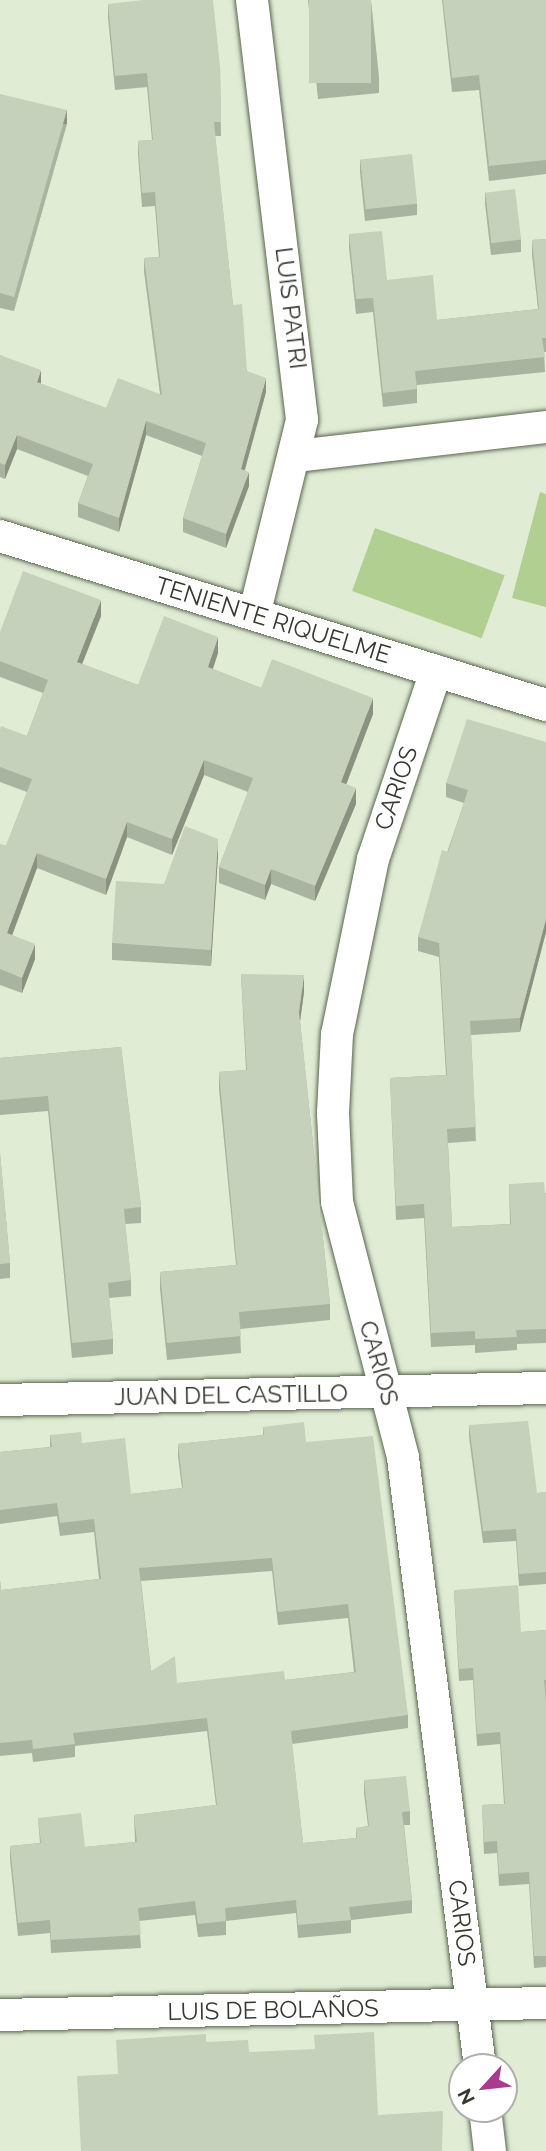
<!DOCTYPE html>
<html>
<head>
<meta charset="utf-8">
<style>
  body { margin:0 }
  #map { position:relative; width:546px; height:2151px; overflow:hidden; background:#e0ecd4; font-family:Raleway,sans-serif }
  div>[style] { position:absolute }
  .green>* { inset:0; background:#b0cf91; transform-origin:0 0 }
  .roads { filter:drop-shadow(0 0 2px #5b6551) drop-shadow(0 0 2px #5b6551) }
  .minor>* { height:32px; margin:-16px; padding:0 16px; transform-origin:16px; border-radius:16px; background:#fff }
  .wall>* { inset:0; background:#a9b4a0 }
  .shaded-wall>* { inset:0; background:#8a9282; transform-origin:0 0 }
  .building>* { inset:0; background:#c5d1ba; transform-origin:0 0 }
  span { translate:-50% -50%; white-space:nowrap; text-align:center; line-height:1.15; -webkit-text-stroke:5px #fff; paint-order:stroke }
  .street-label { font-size:24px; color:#353930 }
  .north { position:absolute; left:448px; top:2053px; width:70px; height:70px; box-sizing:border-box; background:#fff; border:2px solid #aeb0ac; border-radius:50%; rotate:243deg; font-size:19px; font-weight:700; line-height:28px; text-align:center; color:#353930 }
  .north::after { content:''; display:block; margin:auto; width:24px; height:32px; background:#ae388f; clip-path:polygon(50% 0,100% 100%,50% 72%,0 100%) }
</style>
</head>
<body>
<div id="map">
  <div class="green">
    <div style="clip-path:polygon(540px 492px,546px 494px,546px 607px,512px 598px)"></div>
    <div style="left:375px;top:528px;width:138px;height:67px;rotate:20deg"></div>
  </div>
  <div class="roads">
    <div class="minor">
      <div style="left:252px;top:0;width:423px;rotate:83.2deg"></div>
      <div style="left:302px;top:420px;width:198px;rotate:103.8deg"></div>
      <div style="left:296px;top:456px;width:252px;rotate:-6.6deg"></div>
      <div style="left:0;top:536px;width:572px;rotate:17.2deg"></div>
      <div style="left:436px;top:671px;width:198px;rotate:108.5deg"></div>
      <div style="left:373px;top:859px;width:179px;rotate:101.6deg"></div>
      <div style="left:337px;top:1034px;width:79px;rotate:92.9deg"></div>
      <div style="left:333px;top:1113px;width:89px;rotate:87.4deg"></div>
      <div style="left:337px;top:1202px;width:264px;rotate:75.5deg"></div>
      <div style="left:403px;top:1458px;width:614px;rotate:82.79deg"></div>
      <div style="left:0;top:1400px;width:546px;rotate:-1.26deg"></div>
      <div style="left:0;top:2015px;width:546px;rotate:-1.26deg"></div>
      <div style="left:485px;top:2109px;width:42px;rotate:83.2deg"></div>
    </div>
  </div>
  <div class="wall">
    <div style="clip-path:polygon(308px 0,371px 0,379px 77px,379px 93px,318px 99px)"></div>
    <div style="clip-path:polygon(442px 0,546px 0,546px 174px,489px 181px,479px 90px,452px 92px)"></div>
    <div style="clip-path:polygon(108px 4px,220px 66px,221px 136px,215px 136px,233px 305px,247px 371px,266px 392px,245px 470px,249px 486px,226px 548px,183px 532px,183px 518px,202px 456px,146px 435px,119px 532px,78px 517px,78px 503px,88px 476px,17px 449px,5px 479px,0 477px,0 355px,41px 384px,106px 408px,160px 394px,144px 272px,144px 258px,159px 257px,155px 206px,142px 207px,138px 155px,138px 141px,152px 140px,147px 87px,115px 90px,108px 18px)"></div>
    <div style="clip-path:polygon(0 94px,67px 124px,14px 311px,0 308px)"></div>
    <div style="clip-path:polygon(360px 160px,417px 204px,417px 215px,365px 221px,360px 172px)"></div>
    <div style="clip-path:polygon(485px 192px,521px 240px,521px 252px,491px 255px,485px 204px)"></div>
    <div style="clip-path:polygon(349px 234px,387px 280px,437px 320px,538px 309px,532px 255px,532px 240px,546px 239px,546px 352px,544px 352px,545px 372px,417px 385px,417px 403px,383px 407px,373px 312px,356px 314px,349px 248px)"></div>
    <div style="clip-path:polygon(101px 616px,82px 664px,138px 685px,218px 653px,213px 669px,261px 688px,373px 714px,346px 784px,356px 804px,315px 901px,271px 884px,265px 900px,219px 883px,219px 867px,248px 792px,204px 775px,172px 855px,127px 837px,106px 895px,37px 868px,12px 935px,35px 959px,22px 993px,0 985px,0 844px,6px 846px,27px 792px,0 782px,0 729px,27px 736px,43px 693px,0 677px,0 632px)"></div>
    <div style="clip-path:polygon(546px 742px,546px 932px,520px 1032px,471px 1035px,476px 1141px,448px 1143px,452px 1227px,510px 1224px,509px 1184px,546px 1193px,546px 1343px,517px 1344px,517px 1350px,475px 1353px,475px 1345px,431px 1347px,424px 1218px,396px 1220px,390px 1078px,446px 1075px,439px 957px,418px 951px,418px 937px,464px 803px,446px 797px,446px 783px)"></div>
    <div style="clip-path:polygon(218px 855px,211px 966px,112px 960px,112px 943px,164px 884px)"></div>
    <div style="clip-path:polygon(241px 974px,304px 992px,300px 1021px,330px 1304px,330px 1320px,240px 1329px,241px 1353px,167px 1360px,160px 1289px,160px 1272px,236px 1265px,219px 1089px,219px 1072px,246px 1070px)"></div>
    <div style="clip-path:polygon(121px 1047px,141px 1207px,141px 1223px,125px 1224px,131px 1280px,131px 1296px,109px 1298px,113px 1339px,113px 1354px,72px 1358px,48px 1111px,0 1115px,0 1058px)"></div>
    <div style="clip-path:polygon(0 1153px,10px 1263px,10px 1278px,0 1279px)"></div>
    <div style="clip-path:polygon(469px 1425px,537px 1493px,546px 1492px,546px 1584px,519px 1586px,516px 1541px,483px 1543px,469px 1437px)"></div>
    <div style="clip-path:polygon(evenodd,263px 1427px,306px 1442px,408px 1715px,408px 1728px,292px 1744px,303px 1843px,356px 1838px,356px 1828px,368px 1826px,364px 1793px,364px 1780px,410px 1811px,410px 1825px,404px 1825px,412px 1900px,412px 1913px,351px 1920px,351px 1933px,298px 1938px,296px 1913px,226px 1921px,226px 1935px,198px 1937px,195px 1915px,139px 1921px,141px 1948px,51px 1953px,50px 1933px,18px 1936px,10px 1859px,10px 1846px,40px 1843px,38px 1818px,85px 1847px,135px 1842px,134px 1815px,216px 1805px,207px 1731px,75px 1746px,75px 1757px,33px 1762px,32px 1753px,0 1756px,0 1580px,1px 1590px,99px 1579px,94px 1532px,60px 1536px,57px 1516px,0 1524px,0 1452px,50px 1447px,50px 1435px,82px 1443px,131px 1494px,182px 1488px,178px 1457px,178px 1444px,263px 1435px,263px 1427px,272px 1571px,278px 1625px,348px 1618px,354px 1672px,285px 1680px,177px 1683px,151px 1671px,141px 1581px,272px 1571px)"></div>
    <div style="clip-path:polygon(454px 1590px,521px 1632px,546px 1630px,546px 1967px,534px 1968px,529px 1884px,499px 1886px,497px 1853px,484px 1854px,482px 1805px,504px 1804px,500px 1744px,477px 1746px,473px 1680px,459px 1681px)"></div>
  </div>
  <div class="shaded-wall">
    <div style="left:67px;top:110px;width:14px;height:194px;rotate:90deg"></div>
    <div style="clip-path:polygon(41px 370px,41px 384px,37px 382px)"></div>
    <div style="clip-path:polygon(266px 378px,266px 392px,241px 483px,241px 469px)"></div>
    <div style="clip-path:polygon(146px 421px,146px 435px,119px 532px,119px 518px)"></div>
    <div style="clip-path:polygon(17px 435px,17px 449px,5px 479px,5px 465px)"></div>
    <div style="clip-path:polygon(249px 472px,249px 486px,226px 548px,226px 534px)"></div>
    <div style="clip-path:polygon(101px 600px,101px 616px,77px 677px,77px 662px)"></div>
    <div style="clip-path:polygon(218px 637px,218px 653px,208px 682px,208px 667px)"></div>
    <div style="clip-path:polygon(373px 698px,373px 714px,341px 798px,341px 782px)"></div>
    <div style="clip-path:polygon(204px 760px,204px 775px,172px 855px,172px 839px)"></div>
    <div style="clip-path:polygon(356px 788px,356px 804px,315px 901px,315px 886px)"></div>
    <div style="clip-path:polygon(127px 822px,127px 837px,106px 895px,106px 879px)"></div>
    <div style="clip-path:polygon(218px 839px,218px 855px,211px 966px,211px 950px)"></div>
    <div style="clip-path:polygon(37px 853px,37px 868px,7px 949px,7px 933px)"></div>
    <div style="clip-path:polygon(271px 869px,271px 884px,265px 900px,265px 885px)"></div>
    <div style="clip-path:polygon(546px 919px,546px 932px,520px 1032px,520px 1018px)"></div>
    <div style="clip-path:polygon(35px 944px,35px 959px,22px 993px,22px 978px)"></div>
    <div style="clip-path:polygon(304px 975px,304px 992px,299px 1029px,299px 1012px)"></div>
  </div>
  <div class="building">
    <div style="clip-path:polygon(143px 0,213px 0,220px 66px,221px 122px,214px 122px,233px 305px,242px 304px,247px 371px,266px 378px,241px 469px,249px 472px,226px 534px,183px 518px,206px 443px,146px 421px,119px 518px,78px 503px,93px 464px,17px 435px,5px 465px,0 463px,0 355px,41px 370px,37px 382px,106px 408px,118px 378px,162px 395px,144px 258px,160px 257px,155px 192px,142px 193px,138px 141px,153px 140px,147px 73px,115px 76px,108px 4px)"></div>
    <div style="left:309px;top:0;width:62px;height:83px"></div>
    <div style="clip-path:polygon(443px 0,546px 0,546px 160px,489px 166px,479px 75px,452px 78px)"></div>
    <div style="clip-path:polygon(0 94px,67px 110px,14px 297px,0 293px)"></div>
    <div style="left:412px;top:154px;width:50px;height:52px;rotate:84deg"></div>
    <div style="left:515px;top:189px;width:51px;height:30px;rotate:83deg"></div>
    <div style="clip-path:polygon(382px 231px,387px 280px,433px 275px,437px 320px,539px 309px,532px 240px,546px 239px,546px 338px,542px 338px,545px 357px,415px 371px,417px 389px,383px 393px,373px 298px,356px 299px,349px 234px)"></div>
    <div style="clip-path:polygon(23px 571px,101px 600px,77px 662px,138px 685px,164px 616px,218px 637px,208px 667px,261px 688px,272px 659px,373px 698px,341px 782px,356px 788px,315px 886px,271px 869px,265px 885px,219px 867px,253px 778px,204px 760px,172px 839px,127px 822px,106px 879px,37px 853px,7px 933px,35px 944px,22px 978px,0 969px,0 844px,6px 846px,32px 779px,0 767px,0 729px,1px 726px,27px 736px,48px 680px,0 661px,0 632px)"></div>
    <div style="clip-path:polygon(467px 719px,546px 742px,546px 919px,520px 1018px,470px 1021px,476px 1127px,447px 1129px,452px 1227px,511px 1224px,509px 1184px,544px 1182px,545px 1194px,546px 1193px,546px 1329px,516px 1330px,517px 1337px,475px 1339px,475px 1331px,431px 1333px,424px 1204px,396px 1206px,390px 1078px,447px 1075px,439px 943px,418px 937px,442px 850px,448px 852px,468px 790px,446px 783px)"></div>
    <div style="clip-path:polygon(185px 826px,218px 839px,211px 950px,112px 943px,116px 881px,164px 884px)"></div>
    <div style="clip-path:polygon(241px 974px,304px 975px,299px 1012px,330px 1304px,239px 1312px,241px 1336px,167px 1343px,160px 1272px,237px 1265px,219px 1072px,247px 1070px)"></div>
    <div style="clip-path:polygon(121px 1047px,141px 1207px,124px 1209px,131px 1280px,108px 1283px,113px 1339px,72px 1343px,48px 1096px,0 1100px,0 1058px)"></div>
    <div style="clip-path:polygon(0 1153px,10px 1263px,0 1264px)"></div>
    <div style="clip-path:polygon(528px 1421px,537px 1493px,546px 1492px,546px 1572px,519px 1574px,516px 1529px,483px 1531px,469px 1425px)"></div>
    <div style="clip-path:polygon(evenodd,304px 1422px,306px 1442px,373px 1436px,408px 1715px,291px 1731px,303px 1843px,357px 1838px,356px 1828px,369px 1826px,364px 1780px,406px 1776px,410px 1811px,402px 1812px,412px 1900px,349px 1907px,351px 1920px,298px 1925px,296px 1900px,225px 1908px,226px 1921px,198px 1924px,195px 1901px,138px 1908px,141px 1935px,51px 1940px,50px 1920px,18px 1923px,10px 1846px,41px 1843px,38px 1818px,81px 1813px,85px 1847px,137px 1842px,134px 1815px,217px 1805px,207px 1718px,73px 1733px,75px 1744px,33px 1749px,32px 1740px,0 1743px,0 1580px,1px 1590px,101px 1579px,94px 1519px,60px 1523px,57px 1503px,0 1510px,0 1452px,52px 1447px,50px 1435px,81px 1432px,82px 1443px,125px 1438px,131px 1494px,183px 1488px,178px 1444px,264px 1435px,263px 1427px,304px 1422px,272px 1558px,278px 1612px,348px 1604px,356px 1672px,285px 1680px,284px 1671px,177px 1683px,175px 1656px,151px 1671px,139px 1568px,272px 1558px)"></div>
    <div style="clip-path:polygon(518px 1585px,521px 1632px,546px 1630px,546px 1680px,544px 1680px,546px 1701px,546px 1956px,534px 1956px,529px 1872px,499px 1874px,497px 1841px,484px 1842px,482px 1805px,505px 1804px,500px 1732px,477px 1734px,473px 1668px,459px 1669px,454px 1590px)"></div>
    <div style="clip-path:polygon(374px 2032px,378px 2115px,443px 2111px,442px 2151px,81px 2151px,77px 2076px,118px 2074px,116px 2040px,206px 2034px,206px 2042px,248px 2040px,249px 2052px,315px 2049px,314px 2035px)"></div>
  </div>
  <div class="street-label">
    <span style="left:291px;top:308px;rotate:83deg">LUIS PATRI</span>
    <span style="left:273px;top:620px;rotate:17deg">TENIENTE RIQUELME</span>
    <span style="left:396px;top:788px;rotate:-71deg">CARIOS</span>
    <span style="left:379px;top:1363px;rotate:74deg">CARIOS</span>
    <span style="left:231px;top:1395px;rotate:-1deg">JUAN DEL CASTILLO</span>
    <span style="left:462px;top:1923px;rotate:83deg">CARIOS</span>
    <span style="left:273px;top:2010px;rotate:-1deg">LUIS DE BOLAÑOS</span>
  </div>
  <div class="north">N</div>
</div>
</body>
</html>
